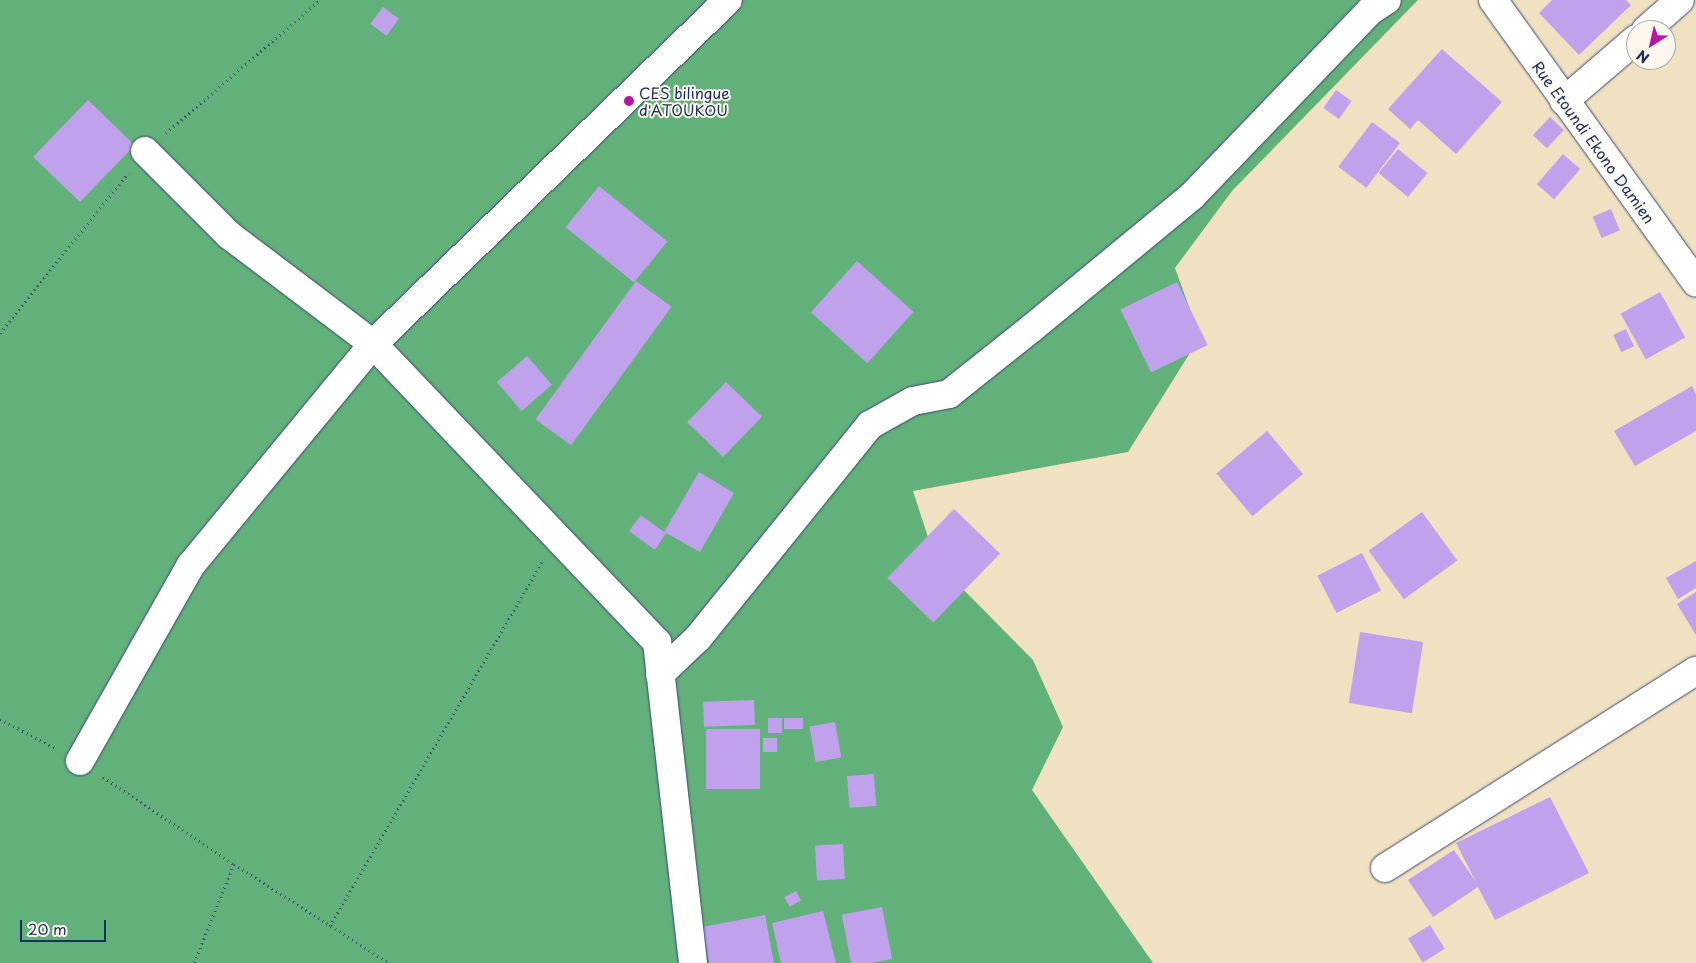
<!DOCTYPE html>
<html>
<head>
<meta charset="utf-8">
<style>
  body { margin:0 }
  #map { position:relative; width:1696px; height:963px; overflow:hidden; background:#f0e1c2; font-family:"Playpen Sans",sans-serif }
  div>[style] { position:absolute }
  .forest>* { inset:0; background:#63b17a }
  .building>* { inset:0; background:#c0a1eb; transform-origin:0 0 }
  .path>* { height:3px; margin-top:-1.5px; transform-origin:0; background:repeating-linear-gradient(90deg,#3b4a6d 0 1px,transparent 0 5px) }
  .roads { filter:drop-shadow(0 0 1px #3b4a6d) drop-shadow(0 0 1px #3b4a6d) }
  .minor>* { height:28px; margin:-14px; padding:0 14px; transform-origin:14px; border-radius:14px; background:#fff }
  .dots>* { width:14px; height:14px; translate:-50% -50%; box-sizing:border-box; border:2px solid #fbf7ec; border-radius:50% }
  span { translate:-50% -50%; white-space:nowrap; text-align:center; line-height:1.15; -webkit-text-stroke:4px #fbf7ec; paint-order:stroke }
  .poi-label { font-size:15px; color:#1b2f5e }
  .left { translate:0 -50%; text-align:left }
  .street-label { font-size:15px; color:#1b2f5e }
  .north { position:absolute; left:1626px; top:20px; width:50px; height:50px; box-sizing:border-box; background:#fbf7ec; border:1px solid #a1a7b3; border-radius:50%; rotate:215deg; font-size:14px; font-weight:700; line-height:20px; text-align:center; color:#1b2f5e }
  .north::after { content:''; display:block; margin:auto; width:18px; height:22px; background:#b5179e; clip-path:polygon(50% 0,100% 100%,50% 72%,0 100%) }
  .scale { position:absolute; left:20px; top:920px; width:86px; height:22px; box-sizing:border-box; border:2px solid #1b2f5e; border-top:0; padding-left:6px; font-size:15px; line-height:18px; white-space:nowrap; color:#1b2f5e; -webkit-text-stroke:4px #fbf7ec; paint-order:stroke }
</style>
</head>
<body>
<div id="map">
  <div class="forest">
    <div style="clip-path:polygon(0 0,1418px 0,1232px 191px,1175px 268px,1200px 337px,1128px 452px,913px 491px,936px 562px,1033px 660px,1063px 727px,1032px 790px,1153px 963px,0 963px)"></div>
  </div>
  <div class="building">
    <div style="clip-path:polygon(1552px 0,1626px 0,1631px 5px,1579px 55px,1539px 13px)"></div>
    <div style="left:383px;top:7px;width:20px;height:21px;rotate:37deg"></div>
    <div style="clip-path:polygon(1442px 49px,1502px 102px,1456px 154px,1418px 120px,1410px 129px,1388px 109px)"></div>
    <div style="left:1336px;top:90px;width:19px;height:22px;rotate:35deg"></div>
    <div style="left:88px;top:100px;width:65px;height:79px;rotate:44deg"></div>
    <div style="left:1550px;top:117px;width:19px;height:25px;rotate:43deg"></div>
    <div style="left:1372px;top:122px;width:35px;height:56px;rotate:37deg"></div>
    <div style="left:1398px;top:149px;width:38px;height:31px;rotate:39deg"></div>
    <div style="left:1563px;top:154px;width:23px;height:40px;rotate:41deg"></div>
    <div style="left:599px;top:186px;width:88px;height:53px;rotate:39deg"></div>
    <div style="left:1611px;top:209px;width:23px;height:20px;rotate:67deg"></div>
    <div style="left:857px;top:261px;width:76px;height:69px;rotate:42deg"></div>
    <div style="left:636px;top:281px;width:44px;height:171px;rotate:36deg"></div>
    <div style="left:1177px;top:282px;width:70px;height:63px;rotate:64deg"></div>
    <div style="left:1660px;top:292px;width:52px;height:45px;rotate:61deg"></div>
    <div style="left:1626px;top:329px;width:19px;height:14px;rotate:65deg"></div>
    <div style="left:527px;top:356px;width:38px;height:40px;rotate:49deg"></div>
    <div style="left:726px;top:382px;width:50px;height:56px;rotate:44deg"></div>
    <div style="clip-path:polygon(1692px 386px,1696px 394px,1696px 431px,1635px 466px,1614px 431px)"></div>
    <div style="left:1267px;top:431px;width:56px;height:66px;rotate:50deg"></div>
    <div style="clip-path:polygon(699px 472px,734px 493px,700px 552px,666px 533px,655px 550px,629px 531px,641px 515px,664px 532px)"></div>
    <div style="left:954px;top:509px;width:64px;height:96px;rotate:44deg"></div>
    <div style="left:1422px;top:512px;width:60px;height:66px;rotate:54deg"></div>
    <div style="left:1362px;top:553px;width:42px;height:50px;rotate:63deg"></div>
    <div style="clip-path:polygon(1696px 561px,1696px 588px,1678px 599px,1666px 578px)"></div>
    <div style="clip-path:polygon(1696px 592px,1696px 635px,1677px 604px)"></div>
    <div style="left:1360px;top:632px;width:64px;height:72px;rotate:9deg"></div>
    <div style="left:754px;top:700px;width:25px;height:51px;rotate:88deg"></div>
    <div style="left:768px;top:718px;width:14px;height:15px"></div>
    <div style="left:784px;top:718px;width:19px;height:11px"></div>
    <div style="left:835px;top:722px;width:36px;height:26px;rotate:80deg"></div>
    <div style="left:706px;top:729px;width:54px;height:60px"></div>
    <div style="left:763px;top:738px;width:14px;height:14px"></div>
    <div style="left:874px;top:774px;width:32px;height:27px;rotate:86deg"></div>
    <div style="clip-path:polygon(1550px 797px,1589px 873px,1495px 920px,1478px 887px,1433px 917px,1408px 880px,1454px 850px,1476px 882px,1456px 843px)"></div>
    <div style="left:843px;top:844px;width:35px;height:28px;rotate:87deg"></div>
    <div style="left:796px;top:891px;width:11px;height:13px;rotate:63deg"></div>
    <div style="left:882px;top:907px;width:53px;height:41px;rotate:79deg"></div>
    <div style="clip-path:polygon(823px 911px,836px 963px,781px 963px,772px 923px)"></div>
    <div style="clip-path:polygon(765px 915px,774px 963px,709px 963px,702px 927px)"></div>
    <div style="left:1430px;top:925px;width:28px;height:26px;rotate:58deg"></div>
  </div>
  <div class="path">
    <div style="left:166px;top:133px;width:203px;rotate:-40.8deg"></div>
    <div style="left:0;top:333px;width:205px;rotate:-51.3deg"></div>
    <div style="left:0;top:719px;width:62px;rotate:27.8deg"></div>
    <div style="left:103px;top:777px;width:157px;rotate:33.6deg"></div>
    <div style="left:234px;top:864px;width:107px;rotate:112deg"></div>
    <div style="left:234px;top:864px;width:184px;rotate:32.6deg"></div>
    <div style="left:330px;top:926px;width:421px;rotate:-59.8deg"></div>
  </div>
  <div class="roads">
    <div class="minor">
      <div style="left:1493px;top:0;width:348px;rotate:54.3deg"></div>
      <div style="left:1646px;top:30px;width:45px;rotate:-41.4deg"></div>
      <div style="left:1564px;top:101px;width:95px;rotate:-40.7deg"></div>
      <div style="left:145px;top:151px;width:119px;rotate:45deg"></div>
      <div style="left:229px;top:235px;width:181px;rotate:37.1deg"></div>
      <div style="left:373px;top:344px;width:412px;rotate:46.4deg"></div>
      <div style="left:657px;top:642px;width:323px;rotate:83.6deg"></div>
      <div style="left:660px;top:674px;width:52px;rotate:-43.5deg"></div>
      <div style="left:698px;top:638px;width:274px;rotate:-51.1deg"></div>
      <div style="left:870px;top:425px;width:49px;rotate:-29.2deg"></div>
      <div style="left:913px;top:401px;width:37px;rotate:-11deg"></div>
      <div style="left:949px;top:394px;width:106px;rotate:-38.5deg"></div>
      <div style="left:1032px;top:328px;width:207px;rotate:-39.5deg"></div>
      <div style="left:1192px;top:196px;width:257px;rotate:-46.1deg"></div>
      <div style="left:1370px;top:11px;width:20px;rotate:-33deg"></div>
      <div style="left:80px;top:761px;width:225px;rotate:-60.5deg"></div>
      <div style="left:191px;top:565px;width:286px;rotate:-50.5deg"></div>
      <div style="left:373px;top:344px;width:494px;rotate:-44.1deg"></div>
      <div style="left:1385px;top:868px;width:368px;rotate:-32.4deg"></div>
    </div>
  </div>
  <div class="dots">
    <div style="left:629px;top:101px;background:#b5179e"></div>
  </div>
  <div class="poi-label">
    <span class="left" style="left:639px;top:101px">CES bilingue<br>d'ATOUKOU</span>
  </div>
  <div class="street-label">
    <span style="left:1594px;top:142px;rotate:54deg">Rue Etoundi Ekono Damien</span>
  </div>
  <div class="north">N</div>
  <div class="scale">20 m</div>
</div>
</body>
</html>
